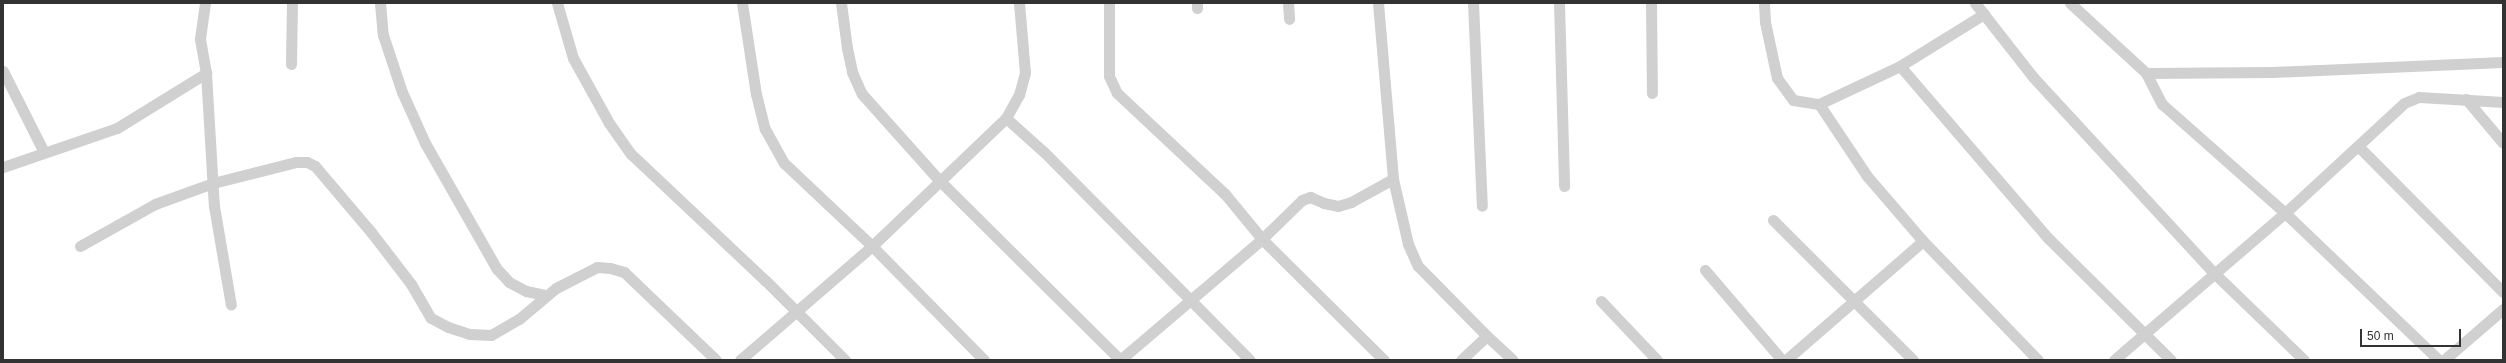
<!DOCTYPE html>
<html>
<head>
<meta charset="utf-8">
<style>
  body { margin:0 }
  #map { position:relative; width:2506px; height:363px; overflow:hidden; background:#fff; font-family:Helvetica,sans-serif }
  div>[style] { position:absolute }
  .minor>* { height:11px; margin:-5.5px; padding:0 5.5px; transform-origin:5.5px; border-radius:5.5px; background:#d0d0d0 }
  span { translate:-50% -50%; white-space:nowrap; text-align:center; line-height:1.15; -webkit-text-stroke:4px #fff; paint-order:stroke }
  .frame { position:absolute; inset:0; border:4px solid #333; pointer-events:none }
  .scale { position:absolute; left:2360px; top:329px; width:101px; height:18px; box-sizing:border-box; border:2px solid #333; border-top:0; padding-left:5px; font-size:12px; line-height:14px; white-space:nowrap; color:#333; -webkit-text-stroke:3px #fff; paint-order:stroke }
</style>
</head>
<body>
<div id="map">
  <div class="minor">
    <div style="left:205px;top:3px;width:36px;rotate:98deg"></div>
    <div style="left:200px;top:39px;width:35px;rotate:80deg"></div>
    <div style="left:206px;top:73px;width:133px;rotate:86.6deg"></div>
    <div style="left:214px;top:206px;width:100px;rotate:80.3deg"></div>
    <div style="left:380px;top:3px;width:32px;rotate:85deg"></div>
    <div style="left:383px;top:35px;width:60px;rotate:71.6deg"></div>
    <div style="left:402px;top:92px;width:56px;rotate:65.7deg"></div>
    <div style="left:425px;top:143px;width:145px;rotate:60.3deg"></div>
    <div style="left:497px;top:269px;width:18px;rotate:47deg"></div>
    <div style="left:509px;top:282px;width:19px;rotate:28deg"></div>
    <div style="left:526px;top:291px;width:19px;rotate:12deg"></div>
    <div style="left:557px;top:3px;width:57px;rotate:73.8deg"></div>
    <div style="left:573px;top:58px;width:74px;rotate:61deg"></div>
    <div style="left:609px;top:123px;width:38px;rotate:55deg"></div>
    <div style="left:631px;top:154px;width:185px;rotate:43.3deg"></div>
    <div style="left:766px;top:281px;width:112px;rotate:45deg"></div>
    <div style="left:742px;top:3px;width:92px;rotate:81.3deg"></div>
    <div style="left:756px;top:94px;width:36px;rotate:76deg"></div>
    <div style="left:765px;top:129px;width:39px;rotate:61deg"></div>
    <div style="left:784px;top:163px;width:121px;rotate:43.3deg"></div>
    <div style="left:872px;top:246px;width:160px;rotate:45.5deg"></div>
    <div style="left:841px;top:3px;width:45px;rotate:82.4deg"></div>
    <div style="left:847px;top:48px;width:25px;rotate:78deg"></div>
    <div style="left:852px;top:72px;width:24px;rotate:66deg"></div>
    <div style="left:862px;top:94px;width:115px;rotate:48.2deg"></div>
    <div style="left:939px;top:180px;width:255px;rotate:44.8deg"></div>
    <div style="left:1109px;top:3px;width:73px;rotate:90deg"></div>
    <div style="left:1109px;top:76px;width:19px;rotate:65deg"></div>
    <div style="left:1117px;top:93px;width:148px;rotate:43.1deg"></div>
    <div style="left:1225px;top:194px;width:58px;rotate:50.6deg"></div>
    <div style="left:1262px;top:239px;width:172px;rotate:44.8deg"></div>
    <div style="left:1197px;top:3px;width:5px;rotate:90deg"></div>
    <div style="left:1288px;top:3px;width:16px;rotate:86deg"></div>
    <div style="left:1378px;top:3px;width:177px;rotate:85.1deg"></div>
    <div style="left:1393px;top:179px;width:67px;rotate:77deg"></div>
    <div style="left:1408px;top:244px;width:24px;rotate:66deg"></div>
    <div style="left:1418px;top:266px;width:98px;rotate:45.4deg"></div>
    <div style="left:1473px;top:3px;width:203px;rotate:87.5deg"></div>
    <div style="left:1559px;top:3px;width:183px;rotate:88.4deg"></div>
    <div style="left:1651px;top:3px;width:90px;rotate:89.4deg"></div>
    <div style="left:1764px;top:3px;width:19px;rotate:87deg"></div>
    <div style="left:1765px;top:22px;width:57px;rotate:77.9deg"></div>
    <div style="left:1777px;top:78px;width:27px;rotate:54deg"></div>
    <div style="left:1793px;top:100px;width:26px;rotate:9deg"></div>
    <div style="left:1819px;top:104px;width:89px;rotate:-25.1deg"></div>
    <div style="left:1900px;top:66px;width:99px;rotate:-31.8deg"></div>
    <div style="left:1975px;top:3px;width:94px;rotate:51.9deg"></div>
    <div style="left:2033px;top:77px;width:267px;rotate:47.3deg"></div>
    <div style="left:2214px;top:273px;width:125px;rotate:44deg"></div>
    <div style="left:2070px;top:3px;width:103px;rotate:42.6deg"></div>
    <div style="left:2146px;top:73px;width:127px;rotate:-0.5deg"></div>
    <div style="left:2273px;top:72px;width:230px;rotate:-2.5deg"></div>
    <div style="left:291px;top:64px;width:61px;rotate:-89.1deg"></div>
    <div style="left:1900px;top:66px;width:227px;rotate:49.3deg"></div>
    <div style="left:2048px;top:238px;width:173px;rotate:44.8deg"></div>
    <div style="left:3px;top:71px;width:91px;rotate:63.2deg"></div>
    <div style="left:2146px;top:73px;width:35px;rotate:63deg"></div>
    <div style="left:2162px;top:104px;width:164px;rotate:41.5deg"></div>
    <div style="left:2285px;top:213px;width:213px;rotate:43.7deg"></div>
    <div style="left:2466px;top:99px;width:57px;rotate:49.9deg"></div>
    <div style="left:1819px;top:104px;width:87px;rotate:56.3deg"></div>
    <div style="left:1867px;top:176px;width:86px;rotate:49.3deg"></div>
    <div style="left:1923px;top:241px;width:165px;rotate:46deg"></div>
    <div style="left:1006px;top:118px;width:52px;rotate:41.9deg"></div>
    <div style="left:1045px;top:153px;width:291px;rotate:45.3deg"></div>
    <div style="left:2359px;top:147px;width:204px;rotate:45.2deg"></div>
    <div style="left:3px;top:167px;width:120px;rotate:-18.9deg"></div>
    <div style="left:117px;top:128px;width:105px;rotate:-31.7deg"></div>
    <div style="left:1773px;top:220px;width:198px;rotate:45deg"></div>
    <div style="left:80px;top:246px;width:86px;rotate:-29.2deg"></div>
    <div style="left:155px;top:204px;width:62px;rotate:-19.9deg"></div>
    <div style="left:213px;top:183px;width:86px;rotate:-14.2deg"></div>
    <div style="left:296px;top:162px;width:11px"></div>
    <div style="left:307px;top:162px;width:9px;rotate:27deg"></div>
    <div style="left:315px;top:166px;width:87px;rotate:49.7deg"></div>
    <div style="left:371px;top:232px;width:66px;rotate:52.4deg"></div>
    <div style="left:411px;top:284px;width:39px;rotate:60deg"></div>
    <div style="left:431px;top:318px;width:19px;rotate:28deg"></div>
    <div style="left:448px;top:327px;width:23px;rotate:18deg"></div>
    <div style="left:470px;top:334px;width:21px;rotate:3deg"></div>
    <div style="left:491px;top:335px;width:32px;rotate:-30deg"></div>
    <div style="left:519px;top:319px;width:48px;rotate:-40deg"></div>
    <div style="left:556px;top:288px;width:46px;rotate:-27.1deg"></div>
    <div style="left:597px;top:267px;width:13px;rotate:4deg"></div>
    <div style="left:610px;top:268px;width:15px;rotate:16deg"></div>
    <div style="left:624px;top:272px;width:127px;rotate:43.7deg"></div>
    <div style="left:1705px;top:270px;width:118px;rotate:49.5deg"></div>
    <div style="left:1601px;top:301px;width:81px;rotate:46.5deg"></div>
    <div style="left:740px;top:360px;width:174px;rotate:-40.8deg"></div>
    <div style="left:872px;top:246px;width:185px;rotate:-43.7deg"></div>
    <div style="left:1006px;top:118px;width:26px;rotate:-61deg"></div>
    <div style="left:1019px;top:95px;width:23px;rotate:-75deg"></div>
    <div style="left:1025px;top:73px;width:70px;rotate:-94.9deg"></div>
    <div style="left:1120px;top:360px;width:187px;rotate:-40.4deg"></div>
    <div style="left:1262px;top:239px;width:56px;rotate:-44.3deg"></div>
    <div style="left:1302px;top:200px;width:9px;rotate:-21deg"></div>
    <div style="left:1310px;top:197px;width:15px;rotate:23deg"></div>
    <div style="left:1324px;top:203px;width:14px;rotate:12deg"></div>
    <div style="left:1338px;top:206px;width:14px;rotate:-17deg"></div>
    <div style="left:1351px;top:202px;width:48px;rotate:-28.7deg"></div>
    <div style="left:1461px;top:360px;width:35px;rotate:-43deg"></div>
    <div style="left:1487px;top:336px;width:35px;rotate:43deg"></div>
    <div style="left:1786px;top:360px;width:181px;rotate:-41deg"></div>
    <div style="left:2114px;top:360px;width:225px;rotate:-40.7deg"></div>
    <div style="left:2285px;top:213px;width:162px;rotate:-42.7deg"></div>
    <div style="left:2404px;top:103px;width:16px;rotate:-22deg"></div>
    <div style="left:2419px;top:97px;width:84px;rotate:3.4deg"></div>
    <div style="left:2444px;top:360px;width:78px;rotate:-40.8deg"></div>
  </div>
  <div class="frame"></div>
  <div class="scale">50 m</div>
</div>
</body>
</html>
